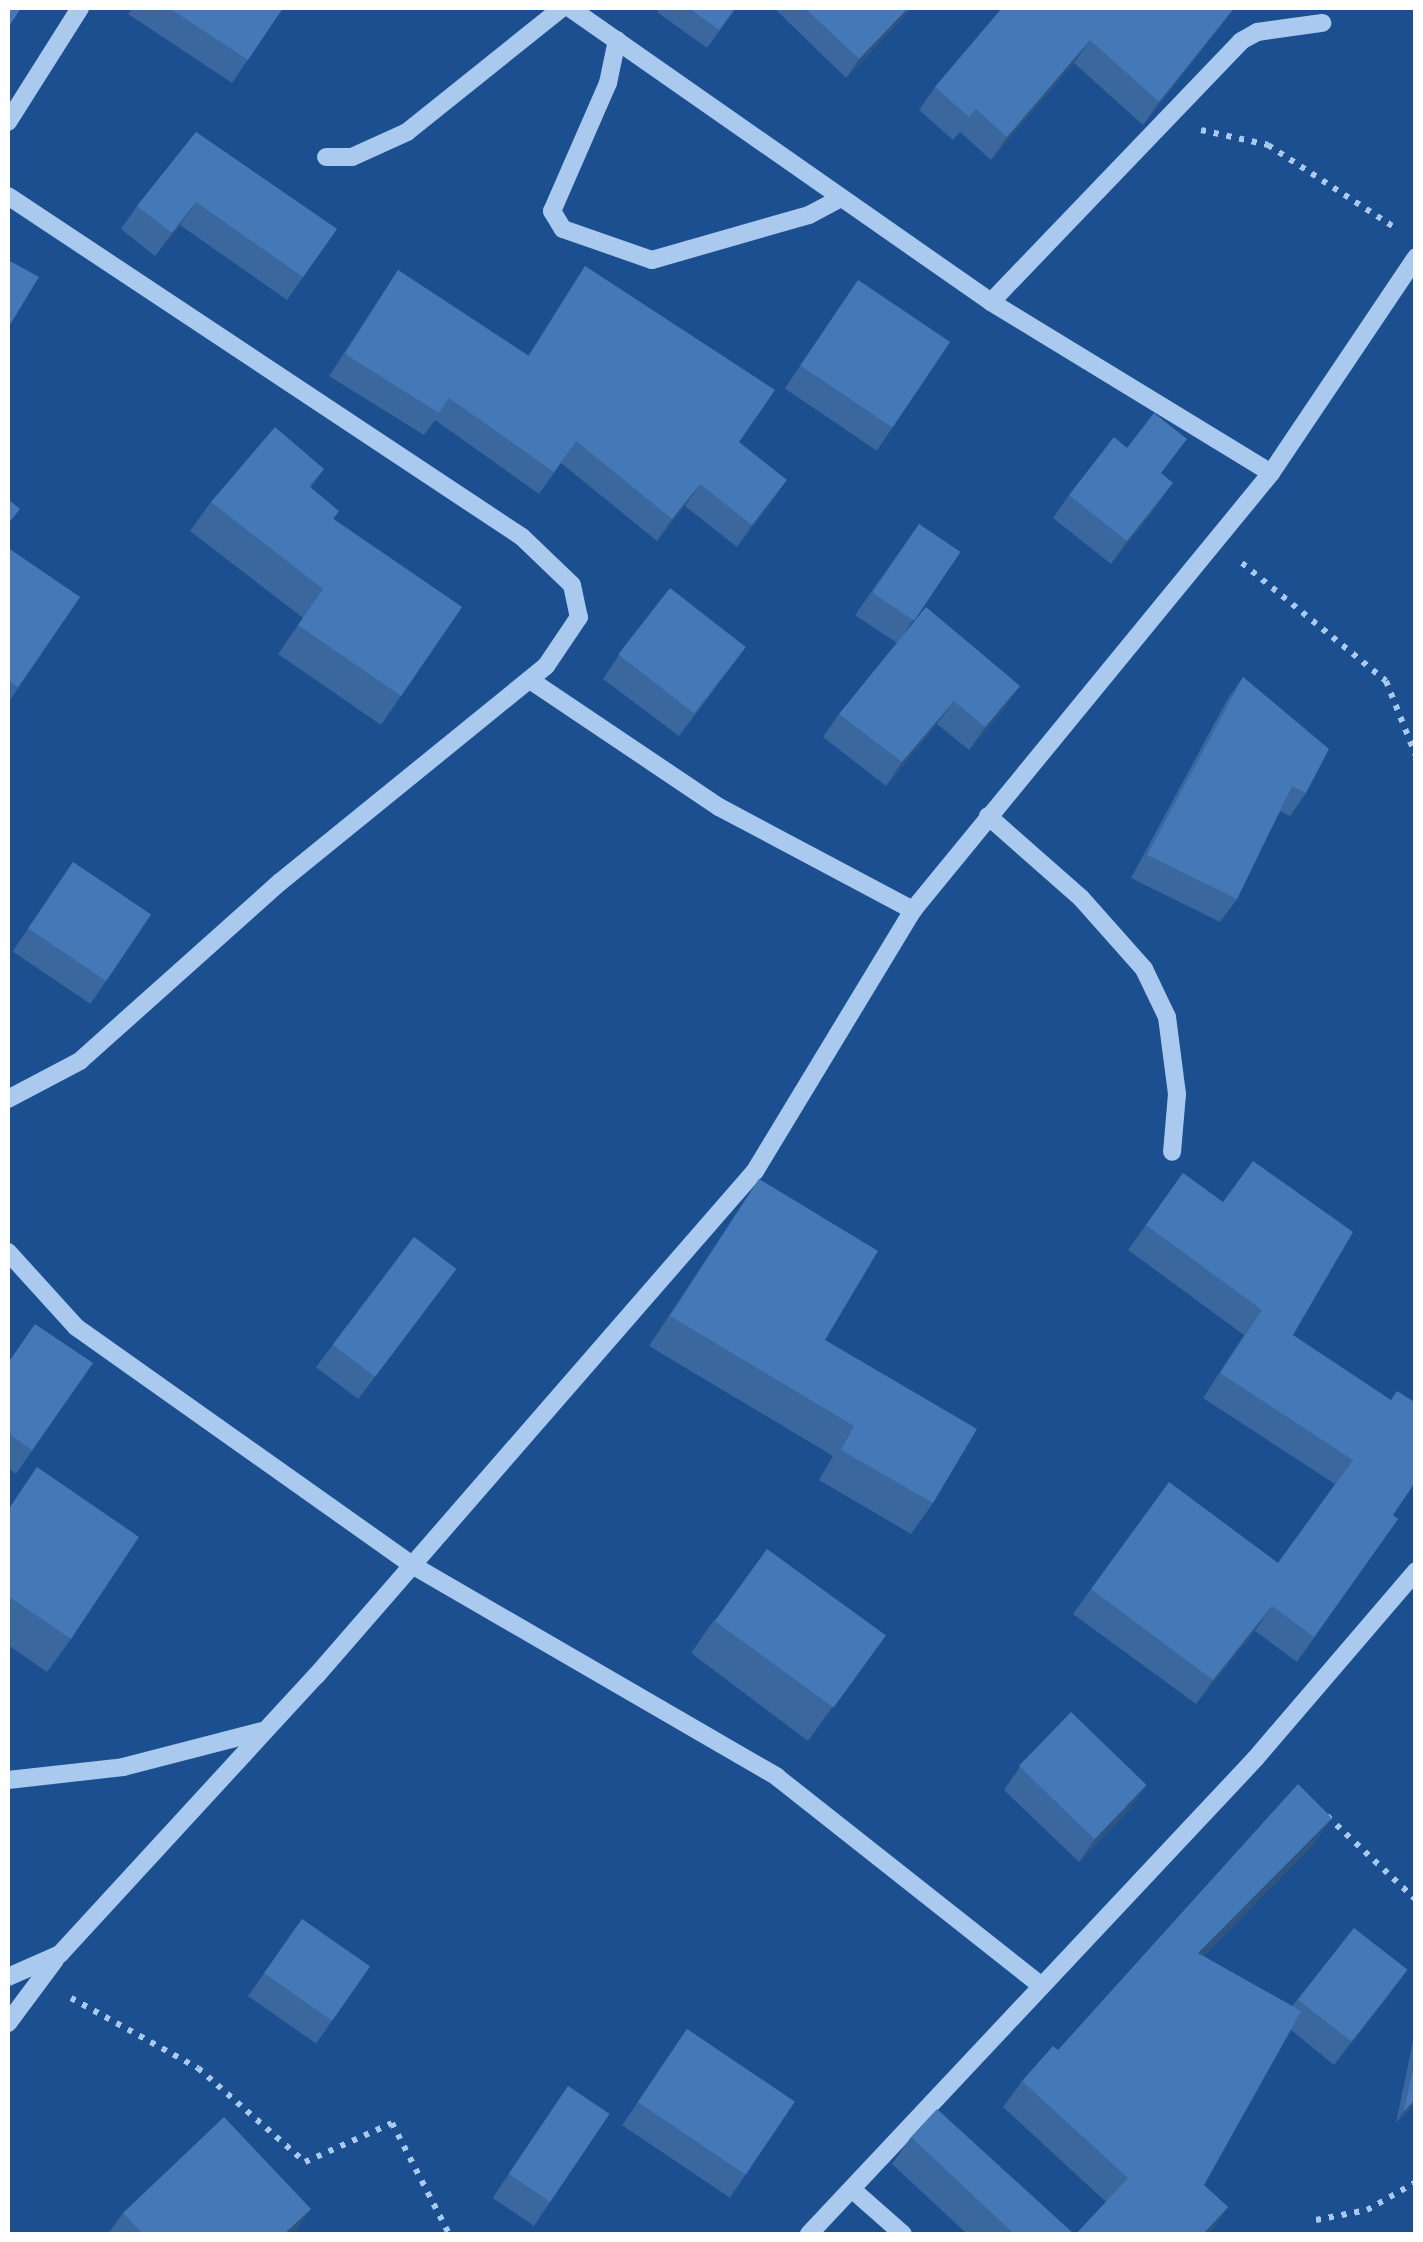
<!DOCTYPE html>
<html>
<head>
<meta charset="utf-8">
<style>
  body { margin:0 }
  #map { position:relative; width:1423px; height:2242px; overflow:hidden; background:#1b4f8f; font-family:Signika,sans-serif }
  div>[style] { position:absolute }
  .path>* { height:6px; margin-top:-3px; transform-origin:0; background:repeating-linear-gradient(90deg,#a9c9ee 0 5px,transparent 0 13px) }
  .minor>* { height:18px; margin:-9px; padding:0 9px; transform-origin:9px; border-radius:9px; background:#a9c9ee }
  .wall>* { inset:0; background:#3a679d; transform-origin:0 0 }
  .shaded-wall>* { inset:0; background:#305480 }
  .building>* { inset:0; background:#4478b7; transform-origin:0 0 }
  span { translate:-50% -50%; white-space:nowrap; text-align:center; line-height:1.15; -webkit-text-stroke:8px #1b4f8f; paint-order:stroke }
  .frame { position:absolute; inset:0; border:10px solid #fff; pointer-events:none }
</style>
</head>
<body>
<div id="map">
  <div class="path">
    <div style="left:1201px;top:130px;width:69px;rotate:12.6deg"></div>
    <div style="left:1268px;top:145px;width:154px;rotate:33.1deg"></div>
    <div style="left:1242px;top:563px;width:186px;rotate:39.3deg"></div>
    <div style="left:1386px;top:681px;width:81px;rotate:68.2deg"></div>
    <div style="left:1327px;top:1816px;width:122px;rotate:43.3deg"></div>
    <div style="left:71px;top:1998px;width:145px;rotate:28.9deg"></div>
    <div style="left:198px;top:2068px;width:142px;rotate:41.3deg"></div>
    <div style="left:305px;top:2162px;width:95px;rotate:-24.1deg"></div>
    <div style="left:392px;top:2123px;width:125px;rotate:62.8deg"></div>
    <div style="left:1316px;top:2220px;width:52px;rotate:-11.1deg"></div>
    <div style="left:1367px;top:2210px;width:56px;rotate:-29.7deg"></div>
  </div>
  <div class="minor">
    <div style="left:570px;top:8px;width:513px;rotate:34.93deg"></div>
    <div style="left:991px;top:302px;width:328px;rotate:31.4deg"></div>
    <div style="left:617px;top:40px;width:44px;rotate:101.8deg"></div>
    <div style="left:608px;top:83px;width:140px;rotate:113.6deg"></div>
    <div style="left:552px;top:211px;width:21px;rotate:59deg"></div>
    <div style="left:563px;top:229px;width:94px;rotate:19.2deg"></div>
    <div style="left:652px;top:260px;width:163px;rotate:-16deg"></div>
    <div style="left:809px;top:215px;width:36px;rotate:-28deg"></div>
    <div style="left:8px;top:122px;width:135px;rotate:-57.7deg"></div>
    <div style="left:326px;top:157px;width:26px"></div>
    <div style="left:352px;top:157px;width:60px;rotate:-24.4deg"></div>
    <div style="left:407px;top:132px;width:198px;rotate:-38.7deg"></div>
    <div style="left:8px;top:196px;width:617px;rotate:33.56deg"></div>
    <div style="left:522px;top:537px;width:69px;rotate:43.8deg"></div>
    <div style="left:572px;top:585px;width:33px;rotate:78deg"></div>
    <div style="left:579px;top:617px;width:59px;rotate:124deg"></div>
    <div style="left:546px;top:666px;width:343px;rotate:140.9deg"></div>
    <div style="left:280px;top:882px;width:268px;rotate:138.2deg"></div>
    <div style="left:80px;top:1061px;width:81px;rotate:152.2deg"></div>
    <div style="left:991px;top:302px;width:361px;rotate:-46.2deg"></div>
    <div style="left:1241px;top:41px;width:18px;rotate:-29deg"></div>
    <div style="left:1257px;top:32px;width:66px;rotate:-7.9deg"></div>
    <div style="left:530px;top:680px;width:228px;rotate:33.9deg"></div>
    <div style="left:719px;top:807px;width:220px;rotate:28deg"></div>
    <div style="left:988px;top:816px;width:124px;rotate:41.4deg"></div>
    <div style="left:1081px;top:898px;width:95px;rotate:48.4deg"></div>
    <div style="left:1144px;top:969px;width:53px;rotate:64.4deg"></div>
    <div style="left:1167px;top:1017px;width:78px;rotate:82.6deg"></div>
    <div style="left:1177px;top:1094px;width:58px;rotate:94.9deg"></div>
    <div style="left:8px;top:1252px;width:101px;rotate:47.8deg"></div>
    <div style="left:76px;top:1327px;width:412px;rotate:35.3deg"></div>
    <div style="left:412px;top:1565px;width:422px;rotate:30.1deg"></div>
    <div style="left:777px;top:1777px;width:337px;rotate:38.3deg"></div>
    <div style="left:8px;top:1780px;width:116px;rotate:-6.4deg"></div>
    <div style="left:123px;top:1767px;width:144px;rotate:-14.5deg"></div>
    <div style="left:8px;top:1977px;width:57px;rotate:-23.9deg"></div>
    <div style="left:60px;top:1954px;width:378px;rotate:-47.4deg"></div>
    <div style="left:316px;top:1676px;width:669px;rotate:-49deg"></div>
    <div style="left:755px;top:1171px;width:305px;rotate:-58.8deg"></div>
    <div style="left:913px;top:910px;width:565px;rotate:-50.67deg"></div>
    <div style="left:1271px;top:473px;width:260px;rotate:-56.1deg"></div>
    <div style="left:8px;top:2023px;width:79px;rotate:-53.3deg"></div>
    <div style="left:854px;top:2191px;width:65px;rotate:41.3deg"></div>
    <div style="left:809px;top:2234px;width:652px;rotate:-46.8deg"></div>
    <div style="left:1255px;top:1759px;width:248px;rotate:-49.4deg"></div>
  </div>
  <div class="wall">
    <div style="clip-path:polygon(132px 8px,283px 8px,232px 83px,128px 14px)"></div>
    <div style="clip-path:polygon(660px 8px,736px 8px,707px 48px,657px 12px)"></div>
    <div style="clip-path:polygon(774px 8px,912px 8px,846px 78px)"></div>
    <div style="clip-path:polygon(1002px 8px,1235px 8px,1143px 125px,1074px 63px,991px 160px,960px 132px,953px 140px,919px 110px,935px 87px)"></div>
    <div style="clip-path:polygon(196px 132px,337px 229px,287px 300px,180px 225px,155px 256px,121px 229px,137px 206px)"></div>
    <div style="clip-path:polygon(585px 266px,739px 442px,772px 502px,737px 547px,685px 506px,657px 541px,561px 463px,539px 494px,435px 420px,424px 435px,329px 376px,398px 270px,528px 356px)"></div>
    <div style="left:858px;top:280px;width:111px;height:131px;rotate:34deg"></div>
    <div style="clip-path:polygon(324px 469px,311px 487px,334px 519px,462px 607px,381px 725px,278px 654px,303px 618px,190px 531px,211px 502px)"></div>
    <div style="clip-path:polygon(1162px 474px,1157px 506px,1111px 564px,1053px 518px,1069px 495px)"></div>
    <div style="clip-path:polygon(919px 524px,960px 552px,901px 638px,1004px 709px,969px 750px,937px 724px,886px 786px,823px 737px,839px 714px,897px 643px,855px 615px)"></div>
    <div style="clip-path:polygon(8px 548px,80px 597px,8px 703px)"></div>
    <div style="clip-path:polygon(746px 647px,679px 736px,603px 679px,619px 655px)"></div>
    <div style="clip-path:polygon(1243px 677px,1306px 793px,1290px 816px,1280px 811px,1237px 899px,1220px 922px,1131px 878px,1227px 700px)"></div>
    <div style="left:73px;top:862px;width:94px;height:108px;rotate:34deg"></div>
    <div style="clip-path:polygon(1183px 1173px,1293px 1335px,1393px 1515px,1398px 1519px,1297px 1662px,1255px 1631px,1196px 1704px,1073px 1614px,1091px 1589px,1278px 1563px,1335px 1484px,1203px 1398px,1244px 1335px,1128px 1250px)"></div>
    <div style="clip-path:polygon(759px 1179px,825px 1340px,933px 1503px,911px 1534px,819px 1480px,833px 1456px,649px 1346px)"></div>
    <div style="left:414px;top:1237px;width:53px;height:163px;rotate:37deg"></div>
    <div style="clip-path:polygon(8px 1363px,93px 1363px,16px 1474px,8px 1468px)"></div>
    <div style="clip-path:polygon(8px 1510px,71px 1639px,47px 1672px,8px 1645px)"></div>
    <div style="clip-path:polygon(714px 1620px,861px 1669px,808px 1741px,691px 1653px)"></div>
    <div style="clip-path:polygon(1020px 1767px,1131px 1808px,1079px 1862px,1004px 1790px)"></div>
    <div style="clip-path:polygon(1332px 1818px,1313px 1845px,1203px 1956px,1292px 2006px,1354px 1928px,1391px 1993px,1334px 2065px,1291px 2030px,1204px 2185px,1228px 2207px,1209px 2234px,1076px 2234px,1106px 2202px,1003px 2107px,1022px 2081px)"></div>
    <div style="left:302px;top:1919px;width:83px;height:94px;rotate:35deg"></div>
    <div style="clip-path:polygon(1416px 2026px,1416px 2103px,1396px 2123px)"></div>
    <div style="left:687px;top:2029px;width:130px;height:116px;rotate:34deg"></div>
    <div style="left:568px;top:2086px;width:50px;height:135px;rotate:34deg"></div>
    <div style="clip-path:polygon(911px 2137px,1074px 2234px,967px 2234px,892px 2164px)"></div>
    <div style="clip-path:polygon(311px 2209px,293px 2234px,108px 2234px,123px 2213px)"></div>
  </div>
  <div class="shaded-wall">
    <div style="clip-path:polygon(908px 8px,912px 8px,846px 78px,859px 59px)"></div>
    <div style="clip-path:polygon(1234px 8px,1235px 8px,1143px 125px,1159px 102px)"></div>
    <div style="clip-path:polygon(1090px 40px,1074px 63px,991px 160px,1007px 137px)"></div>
    <div style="clip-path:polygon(196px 202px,180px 225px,155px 256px,172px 233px)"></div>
    <div style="clip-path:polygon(787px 480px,772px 502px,737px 547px,752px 525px)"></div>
    <div style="clip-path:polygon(1173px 483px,1157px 506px,1111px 564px,1127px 541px)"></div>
    <div style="clip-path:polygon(700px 484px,685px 506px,657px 541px,672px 519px)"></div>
    <div style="clip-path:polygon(1020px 686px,1004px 709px,969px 750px,985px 727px)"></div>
    <div style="clip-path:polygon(954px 701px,937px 724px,886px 786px,902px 762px)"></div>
    <div style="clip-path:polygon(1272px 1606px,1255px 1631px,1196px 1704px,1213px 1680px)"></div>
    <div style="clip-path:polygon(885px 1636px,861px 1669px,808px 1741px,831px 1708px)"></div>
    <div style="clip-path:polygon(1147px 1785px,1131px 1808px,1079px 1862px,1095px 1839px)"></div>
    <div style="clip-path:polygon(1332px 1818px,1313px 1845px,1179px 1980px,1198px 1953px)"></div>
    <div style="clip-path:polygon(1408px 1970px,1391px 1993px,1334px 2065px,1351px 2042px)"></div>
    <div style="clip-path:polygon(1416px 2099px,1416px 2103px,1396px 2123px,1404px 2111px)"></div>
    <div style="clip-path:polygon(1228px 2207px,1209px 2234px,1203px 2234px)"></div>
    <div style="clip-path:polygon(311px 2209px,293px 2234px,284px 2234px)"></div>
  </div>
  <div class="building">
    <div style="clip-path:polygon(8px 8px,21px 8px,8px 28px)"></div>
    <div style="clip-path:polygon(169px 8px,283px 8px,248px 60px)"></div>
    <div style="clip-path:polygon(689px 8px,735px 8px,719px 30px)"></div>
    <div style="clip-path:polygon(805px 8px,908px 8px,859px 59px)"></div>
    <div style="clip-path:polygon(1002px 8px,1234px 8px,1159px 102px,1090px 40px,1007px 137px,976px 109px,969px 117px,935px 87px)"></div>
    <div style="clip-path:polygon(196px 132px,337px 229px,303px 277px,196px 202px,172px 233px,137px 206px)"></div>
    <div style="clip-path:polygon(8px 260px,39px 277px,8px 328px)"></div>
    <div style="clip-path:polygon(585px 266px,775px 390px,739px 442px,787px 480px,752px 525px,700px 484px,672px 519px,576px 441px,554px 472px,449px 398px,439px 413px,345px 354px,398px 270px,529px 356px)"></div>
    <div style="left:858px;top:280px;width:111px;height:103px;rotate:34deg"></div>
    <div style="clip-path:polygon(1154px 413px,1187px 439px,1161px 473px,1173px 483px,1127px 541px,1069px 495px,1114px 437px,1127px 448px)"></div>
    <div style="clip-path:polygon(275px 427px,324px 469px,309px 486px,339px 511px,333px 519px,462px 607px,401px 696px,298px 625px,323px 589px,211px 502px)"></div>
    <div style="clip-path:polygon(8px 499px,20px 509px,8px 524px)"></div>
    <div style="left:919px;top:524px;width:50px;height:83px;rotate:34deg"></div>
    <div style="clip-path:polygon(8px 548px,80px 597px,18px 687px,8px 680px)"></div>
    <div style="left:670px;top:588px;width:96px;height:84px;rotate:38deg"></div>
    <div style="clip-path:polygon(926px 607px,1020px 686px,985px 727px,954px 701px,902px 762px,839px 714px)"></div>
    <div style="clip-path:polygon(1243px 677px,1329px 749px,1306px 793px,1292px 786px,1237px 899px,1147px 855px)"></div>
    <div style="left:73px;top:862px;width:94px;height:80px;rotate:34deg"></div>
    <div style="clip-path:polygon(1253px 1161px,1353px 1232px,1293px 1335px,1391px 1400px,1397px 1391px,1416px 1403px,1416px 1481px,1393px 1515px,1398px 1519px,1314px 1637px,1272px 1606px,1213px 1680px,1091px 1589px,1169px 1482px,1278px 1563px,1353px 1460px,1220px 1373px,1262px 1310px,1146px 1225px,1183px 1173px,1223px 1202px)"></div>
    <div style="clip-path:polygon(759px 1179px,878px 1251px,825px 1340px,977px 1429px,933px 1503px,841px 1450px,854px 1426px,670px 1316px)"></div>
    <div style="left:414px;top:1237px;width:53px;height:135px;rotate:37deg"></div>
    <div style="clip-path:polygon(35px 1324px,93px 1363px,32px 1450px,8px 1433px,8px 1363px)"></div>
    <div style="clip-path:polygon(37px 1467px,139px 1537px,71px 1639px,8px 1596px,8px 1510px)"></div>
    <div style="left:767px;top:1549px;width:147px;height:89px;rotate:36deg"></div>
    <div style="left:1071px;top:1712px;width:105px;height:75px;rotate:44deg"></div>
    <div style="clip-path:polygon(1298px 1784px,1332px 1818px,1198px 1953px,1301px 2011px,1204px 2185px,1228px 2207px,1203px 2234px,1076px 2234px,1128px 2178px,1022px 2081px,1053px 2046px,1058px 2050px)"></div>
    <div style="left:302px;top:1919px;width:83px;height:66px;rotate:35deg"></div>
    <div style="left:1354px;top:1928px;width:68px;height:91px;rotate:38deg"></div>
    <div style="left:687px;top:2029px;width:130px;height:88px;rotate:34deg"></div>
    <div style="clip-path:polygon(1416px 2056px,1416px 2099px,1404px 2111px)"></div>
    <div style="left:568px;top:2086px;width:50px;height:106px;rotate:34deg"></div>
    <div style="clip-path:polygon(937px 2109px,1074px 2234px,1014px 2234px,911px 2137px)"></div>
    <div style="clip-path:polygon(224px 2117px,311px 2209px,284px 2234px,143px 2234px,123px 2213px)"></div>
  </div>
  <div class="frame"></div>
</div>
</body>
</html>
